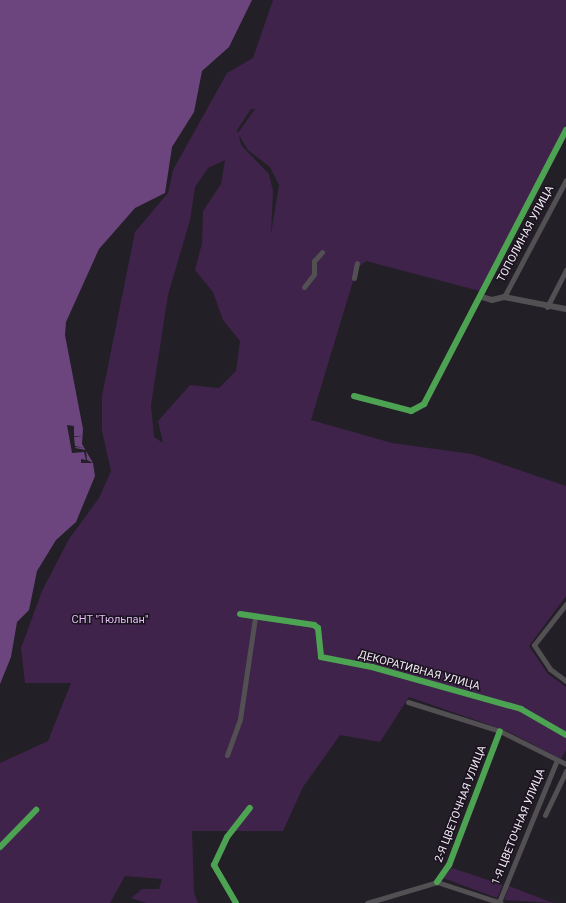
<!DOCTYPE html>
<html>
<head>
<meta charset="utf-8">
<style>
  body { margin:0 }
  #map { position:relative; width:566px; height:903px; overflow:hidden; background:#231f26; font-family:Roboto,sans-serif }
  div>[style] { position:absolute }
  .green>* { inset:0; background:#3f234b }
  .water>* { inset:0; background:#6c457e }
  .pier>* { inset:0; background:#231f26 }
  .minor>* { height:5px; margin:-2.5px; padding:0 2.5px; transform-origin:2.5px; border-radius:2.5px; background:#535054 }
  .tertiary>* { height:6px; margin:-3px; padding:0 3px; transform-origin:3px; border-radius:3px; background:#535054 }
  .cycleway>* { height:6px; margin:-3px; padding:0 3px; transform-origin:3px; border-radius:3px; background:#4ca352 }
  span { translate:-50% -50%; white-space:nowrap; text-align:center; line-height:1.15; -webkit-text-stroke:3px #1b121f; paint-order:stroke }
  .street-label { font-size:11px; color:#f1ebf4 }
  .park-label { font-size:11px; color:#e2bef4 }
</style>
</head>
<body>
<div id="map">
  <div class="green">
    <div style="clip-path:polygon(evenodd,273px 0,566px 0,566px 124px,480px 291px,366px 261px,357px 268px,311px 420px,392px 443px,472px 454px,566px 486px,566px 596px,529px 646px,548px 674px,566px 687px,566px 750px,561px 759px,507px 731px,409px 697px,380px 742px,340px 735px,303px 787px,283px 831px,192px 831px,194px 893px,198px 903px,146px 903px,131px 898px,142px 889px,159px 889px,162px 879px,125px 876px,110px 903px,0 903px,0 763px,48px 741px,71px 683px,25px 683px,21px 648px,42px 591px,69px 539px,99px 498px,111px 471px,102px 431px,102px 396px,135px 232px,168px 193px,173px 170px,227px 73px,253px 58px,273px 0,251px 109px,255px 109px,238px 133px,237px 130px,251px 109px,273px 0,239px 135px,248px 150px,270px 167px,279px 185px,271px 234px,273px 191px,269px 174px,241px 145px,239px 135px,273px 0,225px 160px,221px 184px,203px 211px,202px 243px,195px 270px,213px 292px,223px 320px,240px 341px,236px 371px,219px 388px,190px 385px,158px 421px,163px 443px,154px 437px,151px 405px,168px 295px,190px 220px,195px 187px,208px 168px,225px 160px)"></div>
    <div style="clip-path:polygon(452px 868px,503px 885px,497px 898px,443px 878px)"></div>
    <div style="clip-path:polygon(509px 886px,553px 903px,504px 900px)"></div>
  </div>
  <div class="water">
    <div style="clip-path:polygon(0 0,252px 0,229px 47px,202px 71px,194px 112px,172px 147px,165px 193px,135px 208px,99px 249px,66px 322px,65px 335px,83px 429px,82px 444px,93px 463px,95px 476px,76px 522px,56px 540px,37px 571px,29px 610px,17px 622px,11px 657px,0 684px)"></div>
  </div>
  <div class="pier">
    <div style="clip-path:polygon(67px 425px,74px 426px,74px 436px,83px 437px,74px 437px,75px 446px,84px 448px,76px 447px,75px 448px,86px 450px,87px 460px,93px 463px,81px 463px,81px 459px,86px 460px,84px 452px,72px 453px)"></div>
  </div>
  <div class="minor">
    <div style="left:354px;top:278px;width:15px;rotate:-79deg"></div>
    <div style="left:304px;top:287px;width:16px;rotate:-52deg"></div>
    <div style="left:314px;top:274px;width:13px;rotate:-90deg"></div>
    <div style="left:314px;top:261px;width:12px;rotate:-48deg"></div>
    <div style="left:504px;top:297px;width:132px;rotate:-62.1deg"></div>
    <div style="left:547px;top:307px;width:42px;rotate:-62.8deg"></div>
    <div style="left:354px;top:396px;width:59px;rotate:14.7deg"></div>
    <div style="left:411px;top:411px;width:15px;rotate:-28deg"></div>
    <div style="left:424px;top:404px;width:309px;rotate:-62.6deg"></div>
    <div style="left:566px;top:604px;width:52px;rotate:128deg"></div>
    <div style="left:534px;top:645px;width:29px;rotate:56deg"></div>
    <div style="left:550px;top:669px;width:20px;rotate:37deg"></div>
    <div style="left:240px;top:614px;width:75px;rotate:8.5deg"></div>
    <div style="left:314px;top:625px;width:5px;rotate:37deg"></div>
    <div style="left:318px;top:628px;width:29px;rotate:84deg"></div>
    <div style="left:321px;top:657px;width:52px;rotate:11.1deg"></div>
    <div style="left:372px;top:667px;width:155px;rotate:15.7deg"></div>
    <div style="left:521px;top:709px;width:52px;rotate:30deg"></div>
    <div style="left:408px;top:702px;width:96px;rotate:17.5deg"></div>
    <div style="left:500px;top:731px;width:74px;rotate:26.6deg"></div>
    <div style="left:227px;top:755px;width:38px;rotate:-70deg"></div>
    <div style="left:240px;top:719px;width:102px;rotate:-81.6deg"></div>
    <div style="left:545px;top:815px;width:49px;rotate:-64.5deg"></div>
    <div style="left:0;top:847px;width:52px;rotate:-45.8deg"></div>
    <div style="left:437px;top:882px;width:21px;rotate:-55deg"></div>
    <div style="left:449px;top:865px;width:143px;rotate:-69.2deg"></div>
    <div style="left:499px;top:902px;width:153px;rotate:-67.8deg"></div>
    <div style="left:236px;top:903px;width:44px;rotate:-120.1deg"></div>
    <div style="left:214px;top:865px;width:31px;rotate:-65deg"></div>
    <div style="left:227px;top:837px;width:37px;rotate:-52deg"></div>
    <div style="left:367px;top:903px;width:73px;rotate:-16.7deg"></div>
    <div style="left:437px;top:882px;width:67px;rotate:18.2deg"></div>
  </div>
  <div class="tertiary">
    <div style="left:482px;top:297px;width:10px;rotate:17deg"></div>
    <div style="left:492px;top:300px;width:12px;rotate:-14deg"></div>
    <div style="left:504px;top:297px;width:63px;rotate:11deg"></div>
  </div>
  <div class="cycleway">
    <div style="left:354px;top:396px;width:59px;rotate:14.7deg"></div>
    <div style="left:411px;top:411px;width:15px;rotate:-28deg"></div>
    <div style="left:424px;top:404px;width:309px;rotate:-62.6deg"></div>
    <div style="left:240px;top:614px;width:75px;rotate:8.5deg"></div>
    <div style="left:314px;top:625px;width:5px;rotate:37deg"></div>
    <div style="left:318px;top:628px;width:29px;rotate:84deg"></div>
    <div style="left:321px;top:657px;width:52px;rotate:11.1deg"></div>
    <div style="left:372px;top:667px;width:155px;rotate:15.7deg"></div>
    <div style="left:521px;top:709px;width:52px;rotate:30deg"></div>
    <div style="left:0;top:847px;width:52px;rotate:-45.8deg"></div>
    <div style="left:437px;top:882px;width:21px;rotate:-55deg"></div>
    <div style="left:449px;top:865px;width:143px;rotate:-69.2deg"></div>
    <div style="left:236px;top:903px;width:44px;rotate:-120.1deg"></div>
    <div style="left:214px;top:865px;width:31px;rotate:-65deg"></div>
    <div style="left:227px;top:837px;width:37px;rotate:-52deg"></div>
  </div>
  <div class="street-label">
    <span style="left:526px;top:234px;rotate:-62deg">ТОПОЛИНАЯ УЛИЦА</span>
    <span style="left:419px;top:671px;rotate:15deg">ДЕКОРАТИВНАЯ УЛИЦА</span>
    <span style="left:461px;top:804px;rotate:-69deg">2-Я ЦВЕТОЧНАЯ УЛИЦА</span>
    <span style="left:519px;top:827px;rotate:-68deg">1-Я ЦВЕТОЧНАЯ УЛИЦА</span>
  </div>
  <div class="park-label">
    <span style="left:110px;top:620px">СНТ "Тюльпан"</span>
  </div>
</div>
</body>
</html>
